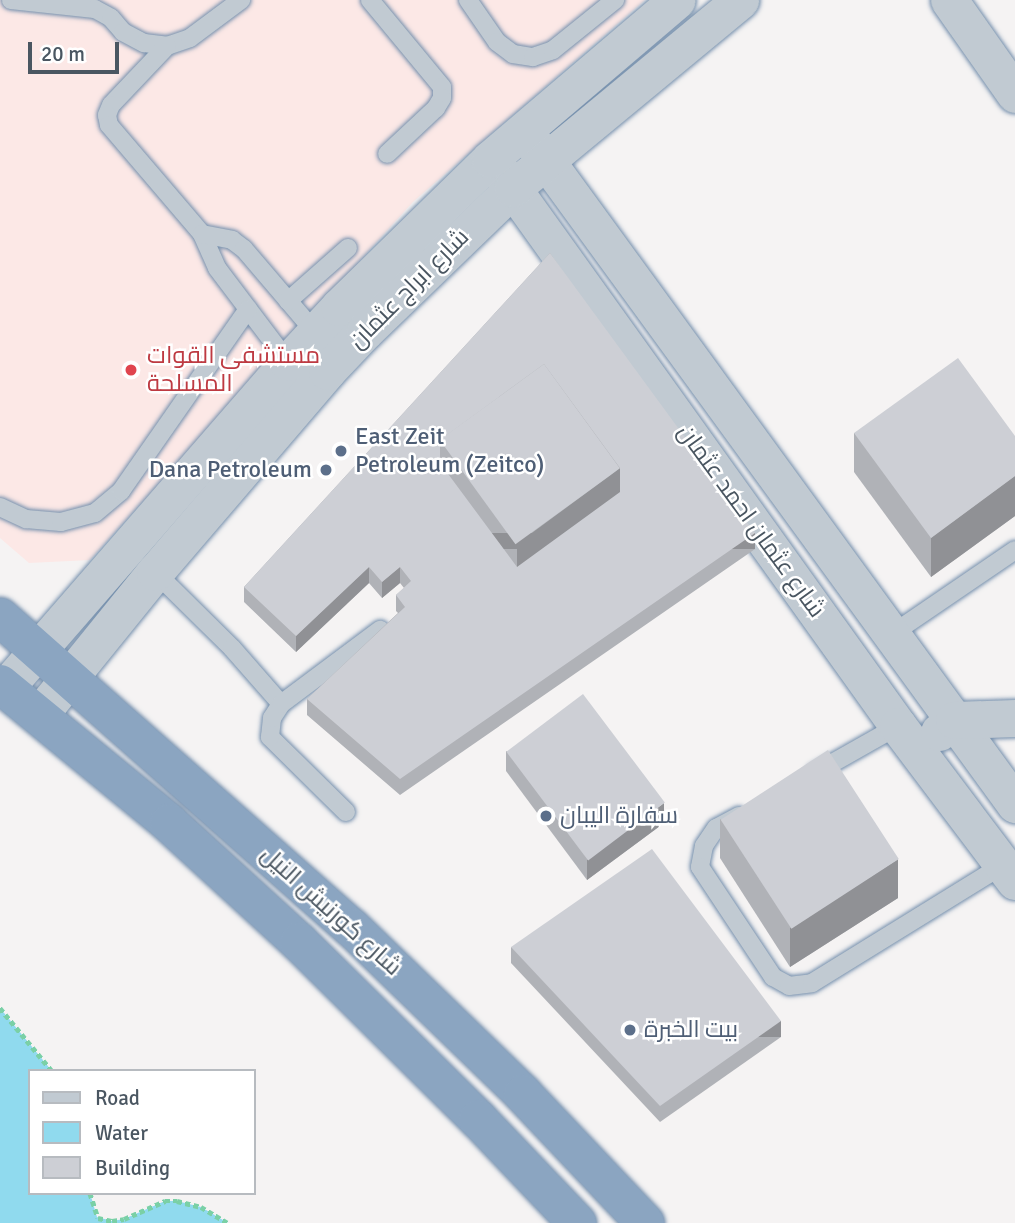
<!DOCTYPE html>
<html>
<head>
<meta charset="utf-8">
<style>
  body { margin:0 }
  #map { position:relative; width:1015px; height:1223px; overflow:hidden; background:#f5f3f3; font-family:Signika,Cairo,sans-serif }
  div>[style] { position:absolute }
  .medical>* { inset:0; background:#fce8e6 }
  .water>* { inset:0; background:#90daee }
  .path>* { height:4.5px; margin-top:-2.25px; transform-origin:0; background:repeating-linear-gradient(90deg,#7ad0a6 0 5px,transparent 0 8.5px) }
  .roads { filter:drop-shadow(0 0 2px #7690ad) drop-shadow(0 0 2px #7690ad) }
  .lane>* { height:18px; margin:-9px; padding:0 9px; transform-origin:9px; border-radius:9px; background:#c1cad2 }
  .street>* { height:37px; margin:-18.5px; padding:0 18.5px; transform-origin:18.5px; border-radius:18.5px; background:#c1cad2 }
  .highway>* { height:38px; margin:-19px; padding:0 19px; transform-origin:19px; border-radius:19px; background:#8ba5c1 }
  .wall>* { inset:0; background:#b0b2b7 }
  .shaded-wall>* { inset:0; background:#909195; transform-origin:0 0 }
  .building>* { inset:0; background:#cdcfd5; transform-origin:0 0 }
  .dots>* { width:19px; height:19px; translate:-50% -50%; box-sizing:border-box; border:4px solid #fff; border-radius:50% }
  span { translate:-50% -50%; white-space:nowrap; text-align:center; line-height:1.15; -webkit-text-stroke:5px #fff; paint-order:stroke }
  .street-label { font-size:24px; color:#4a5661 }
  .health-label { font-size:24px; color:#be3a42 }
  .left { translate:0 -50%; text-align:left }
  .service-label { font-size:24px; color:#4e5e75 }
  .right { translate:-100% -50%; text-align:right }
  .legend { position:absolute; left:28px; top:1069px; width:228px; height:126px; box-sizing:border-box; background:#fff; border:2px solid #b7bbc0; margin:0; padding:9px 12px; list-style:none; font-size:21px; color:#4a5661 }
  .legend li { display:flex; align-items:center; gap:14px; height:35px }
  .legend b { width:35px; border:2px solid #b7bbc0 }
  .scale { position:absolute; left:28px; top:42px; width:91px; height:32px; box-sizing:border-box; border:4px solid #4a5661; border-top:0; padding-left:9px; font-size:21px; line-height:24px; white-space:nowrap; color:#4a5661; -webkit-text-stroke:5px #fff; paint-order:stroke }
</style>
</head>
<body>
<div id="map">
  <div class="medical">
    <div style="clip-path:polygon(0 0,645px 0,413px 202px,90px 560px,29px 563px,0 538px)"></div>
  </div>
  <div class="water">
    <div style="clip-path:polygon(0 1008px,52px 1071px,30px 1071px,30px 1193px,90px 1193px,97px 1217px,112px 1221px,124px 1219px,165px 1201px,177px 1201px,201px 1207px,228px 1223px,0 1223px)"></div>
  </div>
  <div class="path">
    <div style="left:0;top:1008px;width:82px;rotate:50.5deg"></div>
    <div style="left:90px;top:1193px;width:26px;rotate:72deg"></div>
    <div style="left:98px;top:1218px;width:14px;rotate:12deg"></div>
    <div style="left:112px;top:1221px;width:12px;rotate:-9deg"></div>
    <div style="left:124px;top:1219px;width:45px;rotate:-23.7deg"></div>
    <div style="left:165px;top:1201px;width:12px"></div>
    <div style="left:177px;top:1201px;width:25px;rotate:14deg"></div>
    <div style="left:201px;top:1207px;width:31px;rotate:31deg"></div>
  </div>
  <div class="roads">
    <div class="lane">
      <div style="left:11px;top:0;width:84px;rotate:6.1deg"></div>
      <div style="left:95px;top:9px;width:18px;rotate:29deg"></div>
      <div style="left:111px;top:18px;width:18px;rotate:49deg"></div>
      <div style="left:123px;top:32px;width:24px;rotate:28deg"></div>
      <div style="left:144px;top:43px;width:23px;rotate:7deg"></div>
      <div style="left:167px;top:46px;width:24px;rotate:-19deg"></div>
      <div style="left:190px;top:38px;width:64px;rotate:-36.7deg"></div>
      <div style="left:370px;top:0;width:113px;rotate:50.4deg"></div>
      <div style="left:442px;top:87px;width:11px;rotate:90deg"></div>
      <div style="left:442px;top:98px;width:12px;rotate:121deg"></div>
      <div style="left:436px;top:108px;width:67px;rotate:136.8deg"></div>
      <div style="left:468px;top:0;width:51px;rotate:55.4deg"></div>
      <div style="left:497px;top:42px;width:20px;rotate:37deg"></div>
      <div style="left:513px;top:54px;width:20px;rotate:9deg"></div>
      <div style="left:533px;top:57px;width:21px;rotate:-19deg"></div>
      <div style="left:553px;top:50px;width:80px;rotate:-38.9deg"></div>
      <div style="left:167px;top:46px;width:81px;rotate:133.5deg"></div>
      <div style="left:111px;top:105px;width:11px;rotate:112deg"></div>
      <div style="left:107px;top:115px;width:10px;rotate:79deg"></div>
      <div style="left:109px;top:125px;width:143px;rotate:49.5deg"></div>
      <div style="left:202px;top:234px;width:37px;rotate:66deg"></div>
      <div style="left:217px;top:268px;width:118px;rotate:52.9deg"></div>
      <div style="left:202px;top:234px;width:31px;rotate:11deg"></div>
      <div style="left:232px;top:240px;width:15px;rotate:37deg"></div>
      <div style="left:244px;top:249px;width:109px;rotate:49.5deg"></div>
      <div style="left:288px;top:301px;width:80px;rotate:-41.5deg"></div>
      <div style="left:0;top:507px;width:29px;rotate:25deg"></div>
      <div style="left:26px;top:519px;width:35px;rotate:5deg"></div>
      <div style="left:61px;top:522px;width:35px;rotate:-15deg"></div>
      <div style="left:95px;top:513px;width:34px;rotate:-40deg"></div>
      <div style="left:121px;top:491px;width:222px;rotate:-55.1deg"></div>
      <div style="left:155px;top:572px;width:108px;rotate:44.6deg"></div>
      <div style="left:232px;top:648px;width:74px;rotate:48.8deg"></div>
      <div style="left:892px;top:634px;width:149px;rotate:-34.3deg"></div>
      <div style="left:815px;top:773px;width:95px;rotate:-29.5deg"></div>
      <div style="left:346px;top:812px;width:107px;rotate:-135.4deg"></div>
      <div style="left:270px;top:737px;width:19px;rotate:-84deg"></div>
      <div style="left:272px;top:718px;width:17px;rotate:-57deg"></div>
      <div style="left:281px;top:704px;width:124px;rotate:-36.8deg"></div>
      <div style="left:739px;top:816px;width:26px;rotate:152deg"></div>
      <div style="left:716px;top:828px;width:22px;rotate:124deg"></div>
      <div style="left:704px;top:846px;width:21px;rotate:101deg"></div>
      <div style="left:700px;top:867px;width:132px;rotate:56.4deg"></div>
      <div style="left:773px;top:977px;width:18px;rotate:29deg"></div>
      <div style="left:789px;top:986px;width:23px;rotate:-7deg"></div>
      <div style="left:812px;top:983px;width:225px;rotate:-31.7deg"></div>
    </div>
    <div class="street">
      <div style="left:949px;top:0;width:115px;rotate:54.9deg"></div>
      <div style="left:531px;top:140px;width:822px;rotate:53.91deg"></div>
      <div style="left:498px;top:168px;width:687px;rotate:54.37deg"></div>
      <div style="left:898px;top:726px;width:194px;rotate:53deg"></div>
      <div style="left:5px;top:688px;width:432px;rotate:-49deg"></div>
      <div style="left:288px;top:362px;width:75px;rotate:-47.2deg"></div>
      <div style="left:339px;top:307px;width:211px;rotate:-44.4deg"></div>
      <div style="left:490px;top:159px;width:245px;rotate:-40.4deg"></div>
      <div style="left:39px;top:715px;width:184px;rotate:-51deg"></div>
      <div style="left:155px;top:572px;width:265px;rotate:-49.4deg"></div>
      <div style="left:327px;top:371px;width:55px;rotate:-46.5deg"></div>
      <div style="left:365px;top:331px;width:206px;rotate:-44deg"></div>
      <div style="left:513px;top:188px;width:295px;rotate:-39.6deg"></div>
      <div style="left:939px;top:732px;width:19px;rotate:-39deg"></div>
      <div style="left:954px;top:720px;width:61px;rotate:-1.9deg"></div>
    </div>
    <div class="highway">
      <div style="left:0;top:617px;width:470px;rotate:41.5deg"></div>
      <div style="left:352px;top:928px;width:238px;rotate:44.1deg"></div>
      <div style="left:523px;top:1094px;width:178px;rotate:46.6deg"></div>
      <div style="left:0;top:684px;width:219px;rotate:39.4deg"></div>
      <div style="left:169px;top:823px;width:176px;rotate:42.5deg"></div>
      <div style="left:299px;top:942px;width:252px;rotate:44.7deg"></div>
      <div style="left:478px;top:1119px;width:144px;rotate:46.4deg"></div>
    </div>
  </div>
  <div class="wall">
    <div style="clip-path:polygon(550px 253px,755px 549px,400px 795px,307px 715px,307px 699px,398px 613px,396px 611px,396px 595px,404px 588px,400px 583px,382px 598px,369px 583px,296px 652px,244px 602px,244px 587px)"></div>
    <div style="clip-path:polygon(854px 433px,1015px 436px,1015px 516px,931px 577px,854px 472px)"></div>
    <div style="clip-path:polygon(506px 751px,664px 823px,587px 880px,506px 771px)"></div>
    <div style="clip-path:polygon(720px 819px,898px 898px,790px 967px,720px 858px)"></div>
    <div style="clip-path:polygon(511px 947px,781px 1037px,660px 1122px,511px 963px)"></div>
  </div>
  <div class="shaded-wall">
    <div style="clip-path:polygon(620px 468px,620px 508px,517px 583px,517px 544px)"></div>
    <div style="clip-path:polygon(1015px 476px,1015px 516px,931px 577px,931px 538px)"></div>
    <div style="left:755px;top:533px;width:16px;height:432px;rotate:90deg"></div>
    <div style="clip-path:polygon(369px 567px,369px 583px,296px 652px,296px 636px)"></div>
    <div style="clip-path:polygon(400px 567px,400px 583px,382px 598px,382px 582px)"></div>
    <div style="clip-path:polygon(664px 803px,664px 823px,587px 880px,587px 860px)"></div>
    <div style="clip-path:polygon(898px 859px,898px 898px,790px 967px,790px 928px)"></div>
    <div style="left:781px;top:1021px;width:16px;height:148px;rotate:90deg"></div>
  </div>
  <div class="building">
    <div style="clip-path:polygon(evenodd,550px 253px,755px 533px,400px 779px,307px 699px,405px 607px,396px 595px,411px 581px,400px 567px,382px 582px,369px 567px,296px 636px,244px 587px,550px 253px,544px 364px,620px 468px,620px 492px,517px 567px,440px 463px,440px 440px,544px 364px)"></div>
    <div style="clip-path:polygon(958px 358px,1015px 436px,1015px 476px,931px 538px,854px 433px)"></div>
    <div style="left:544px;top:364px;width:129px;height:129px;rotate:54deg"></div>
    <div style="left:583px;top:694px;width:136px;height:96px;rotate:53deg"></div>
    <div style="left:828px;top:750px;width:130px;height:128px;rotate:57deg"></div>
    <div style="clip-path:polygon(652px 849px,781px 1021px,660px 1106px,511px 947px)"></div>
  </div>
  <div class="dots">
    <div style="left:131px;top:370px;background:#e0444e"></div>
    <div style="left:341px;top:451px;background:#5c6f8a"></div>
    <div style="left:326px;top:470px;background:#5c6f8a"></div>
    <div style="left:546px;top:816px;background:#5c6f8a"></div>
    <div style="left:630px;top:1030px;background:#5c6f8a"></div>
  </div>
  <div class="street-label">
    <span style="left:409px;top:289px;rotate:-45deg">شارع ابراج عثمان</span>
    <span style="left:751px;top:521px;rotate:54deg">شارع عثمان احمد عثمان</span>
    <span style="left:331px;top:911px;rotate:42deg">شارع كورنيش النيل</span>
  </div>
  <div class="health-label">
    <span class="left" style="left:147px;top:370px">مستشفى القوات<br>المسلحة</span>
  </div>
  <div class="service-label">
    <span class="left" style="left:355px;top:451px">East Zeit<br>Petroleum (Zeitco)</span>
    <span class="right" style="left:312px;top:470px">Dana Petroleum</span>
    <span class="left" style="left:560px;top:816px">سفارة اليبان</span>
    <span class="left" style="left:644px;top:1030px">بيت الخبرة</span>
  </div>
  <ul class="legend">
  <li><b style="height:9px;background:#c1cad2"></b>Road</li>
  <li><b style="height:19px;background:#90daee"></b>Water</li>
  <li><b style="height:19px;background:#cdcfd5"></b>Building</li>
  </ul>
  <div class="scale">20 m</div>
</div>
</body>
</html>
